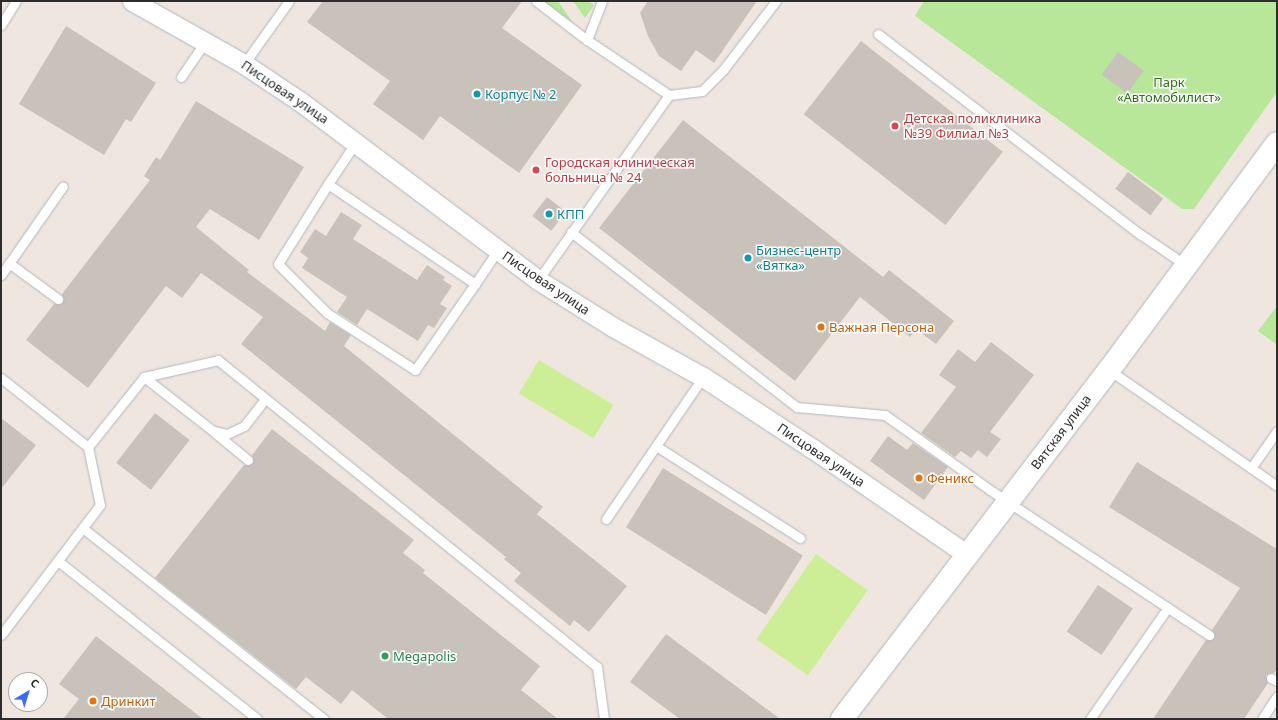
<!DOCTYPE html>
<html>
<head>
<meta charset="utf-8">
<style>
  body { margin:0 }
  #map { position:relative; width:1278px; height:720px; overflow:hidden; background:#efe7df; font-family:"Noto Sans",sans-serif }
  div>[style] { position:absolute }
  .green>* { inset:0; background:#b8e79a }
  .pitch>* { inset:0; background:#cdee96; transform-origin:0 0 }
  .building>* { inset:0; background:#c8c2ba; transform-origin:0 0 }
  .roads { filter:drop-shadow(0 0 1px #b3b6c1) drop-shadow(0 0 1px #b3b6c1) }
  .service>* { height:9px; margin:-4.5px; padding:0 4.5px; transform-origin:4.5px; border-radius:4.5px; background:#fff }
  .minor>* { height:19px; margin:-9.5px; padding:0 9.5px; transform-origin:9.5px; border-radius:9.5px; background:#fff }
  .tertiary>* { height:22px; margin:-11px; padding:0 11px; transform-origin:11px; border-radius:11px; background:#fff }
  .dots>* { width:11px; height:11px; translate:-50% -50%; box-sizing:border-box; border:2px solid #fff; border-radius:50% }
  span { translate:-50% -50%; white-space:nowrap; text-align:center; line-height:1.15; -webkit-text-stroke:3px #fff; paint-order:stroke }
  .park-label { font-size:13px; color:#2e6f18 }
  .street-label { font-size:13px; color:#2d2d2d }
  .culture-label { font-size:13px; color:#0d838f }
  .left { translate:0 -50%; text-align:left }
  .health-label { font-size:13px; color:#be3a42 }
  .food-label { font-size:13px; color:#c56008 }
  .leisure-label { font-size:13px; color:#27864d }
  .frame { position:absolute; inset:0; border:2px solid #2d2d2d; pointer-events:none }
  .north { position:absolute; left:8px; top:672px; width:40px; height:40px; box-sizing:border-box; background:#fff; border:1px solid #ababab; border-radius:50%; rotate:38deg; font-size:11px; font-weight:700; line-height:16px; text-align:center; color:#2d2d2d }
  .north::after { content:''; display:block; margin:auto; width:14px; height:18px; background:#3c69ff; clip-path:polygon(50% 0,100% 100%,50% 72%,0 100%) }
</style>
</head>
<body>
<div id="map">
  <div class="green">
    <div style="clip-path:polygon(543px 1px,558px 1px,573px 23px)"></div>
    <div style="clip-path:polygon(573px 1px,588px 1px,594px 5px,585px 18px)"></div>
    <div style="clip-path:polygon(924px 1px,1277px 1px,1277px 92px,1194px 209px,1182px 209px,915px 16px)"></div>
    <div style="clip-path:polygon(1277px 306px,1277px 345px,1258px 331px)"></div>
  </div>
  <div class="pitch">
    <div style="left:539px;top:360px;width:87px;height:39px;rotate:31deg"></div>
    <div style="left:816px;top:554px;width:63px;height:104px;rotate:35deg"></div>
  </div>
  <div class="building">
    <div style="clip-path:polygon(323px 1px,522px 1px,502px 28px,582px 85px,519px 173px,440px 116px,423px 140px,373px 104px,390px 81px,307px 22px)"></div>
    <div style="clip-path:polygon(648px 1px,757px 1px,714px 63px,696px 50px,681px 71px,659px 56px,648px 36px,640px 13px)"></div>
    <div style="clip-path:polygon(66px 26px,156px 83px,131px 122px,126px 119px,104px 155px,19px 104px)"></div>
    <div style="left:861px;top:41px;width:180px;height:93px;rotate:38deg"></div>
    <div style="left:1118px;top:52px;width:32px;height:28px;rotate:36deg"></div>
    <div style="clip-path:polygon(196px 101px,304px 167px,259px 240px,210px 209px,196px 227px,249px 270px,247px 272px,325px 331px,330px 322px,351px 335px,344px 346px,543px 507px,537px 514px,627px 586px,589px 632px,574px 620px,570px 626px,514px 581px,521px 573px,504px 559px,506px 557px,241px 344px,263px 317px,201px 273px,182px 298px,166px 286px,88px 388px,26px 340px,54px 304px,63px 303px,62px 294px,150px 180px,144px 176px,156px 157px,160px 160px)"></div>
    <div style="clip-path:polygon(683px 120px,883px 277px,889px 270px,954px 321px,936px 344px,916px 329px,910px 337px,860px 297px,795px 381px,599px 228px)"></div>
    <div style="left:1128px;top:172px;width:44px;height:21px;rotate:37deg"></div>
    <div style="left:547px;top:197px;width:24px;height:24px;rotate:38deg"></div>
    <div style="clip-path:polygon(341px 212px,362px 225px,353px 239px,417px 280px,427px 265px,445px 277px,443px 280px,452px 286px,440px 304px,447px 308px,434px 328px,428px 325px,418px 341px,367px 309px,357px 325px,337px 312px,347px 297px,302px 268px,308px 258px,300px 252px,315px 229px,326px 236px)"></div>
    <div style="clip-path:polygon(991px 342px,1034px 375px,990px 432px,1001px 439px,987px 457px,978px 450px,971px 458px,961px 451px,955px 457px,921px 433px,956px 387px,939px 375px,958px 349px,975px 362px)"></div>
    <div style="left:155px;top:413px;width:44px;height:63px;rotate:38deg"></div>
    <div style="clip-path:polygon(1px 418px,36px 445px,1px 489px)"></div>
    <div style="clip-path:polygon(272px 429px,414px 540px,403px 553px,425px 570px,423px 573px,540px 666px,521px 690px,558px 719px,388px 719px,352px 690px,341px 704px,306px 677px,296px 689px,155px 578px,244px 465px,253px 463px,252px 455px)"></div>
    <div style="clip-path:polygon(888px 436px,907px 450px,913px 443px,948px 467px,924px 500px,870px 461px)"></div>
    <div style="clip-path:polygon(1137px 462px,1277px 549px,1277px 669px,1274px 673px,1266px 675px,1268px 683px,1244px 719px,1153px 719px,1206px 640px,1214px 639px,1212px 630px,1240px 588px,1109px 507px)"></div>
    <div style="left:663px;top:468px;width:165px;height:70px;rotate:32deg"></div>
    <div style="left:1098px;top:585px;width:42px;height:56px;rotate:34deg"></div>
    <div style="clip-path:polygon(666px 634px,780px 719px,680px 719px,661px 705px,630px 682px)"></div>
    <div style="clip-path:polygon(96px 636px,203px 719px,63px 719px,79px 699px,59px 684px)"></div>
  </div>
  <div class="roads">
    <div class="service">
      <div style="left:536px;top:1px;width:64px;rotate:37.4deg"></div>
      <div style="left:1px;top:25px;width:28px;rotate:-58deg"></div>
      <div style="left:878px;top:34px;width:330px;rotate:37.4deg"></div>
      <div style="left:1140px;top:234px;width:57px;rotate:34.2deg"></div>
      <div style="left:244px;top:64px;width:77px;rotate:-54.5deg"></div>
      <div style="left:181px;top:77px;width:42px;rotate:-55.6deg"></div>
      <div style="left:669px;top:95px;width:33px;rotate:-7deg"></div>
      <div style="left:702px;top:91px;width:30px;rotate:-45deg"></div>
      <div style="left:723px;top:70px;width:87px;rotate:-52.5deg"></div>
      <div style="left:356px;top:142px;width:50px;rotate:123.7deg"></div>
      <div style="left:328px;top:184px;width:178px;rotate:34.2deg"></div>
      <div style="left:475px;top:284px;width:40px;rotate:-56deg"></div>
      <div style="left:328px;top:184px;width:94px;rotate:122deg"></div>
      <div style="left:278px;top:264px;width:69px;rotate:45deg"></div>
      <div style="left:327px;top:313px;width:105px;rotate:32.9deg"></div>
      <div style="left:415px;top:370px;width:105px;rotate:-55.1deg"></div>
      <div style="left:571px;top:232px;width:286px;rotate:37.8deg"></div>
      <div style="left:797px;top:407px;width:88px;rotate:5.2deg"></div>
      <div style="left:885px;top:415px;width:129px;rotate:35.5deg"></div>
      <div style="left:990px;top:490px;width:263px;rotate:33.5deg"></div>
      <div style="left:9px;top:263px;width:61px;rotate:36.3deg"></div>
      <div style="left:1px;top:275px;width:108px;rotate:-55.1deg"></div>
      <div style="left:538px;top:280px;width:227px;rotate:-54.7deg"></div>
      <div style="left:669px;top:95px;width:99px;rotate:-146.1deg"></div>
      <div style="left:587px;top:40px;width:42px;rotate:-69deg"></div>
      <div style="left:1109px;top:370px;width:204px;rotate:34.6deg"></div>
      <div style="left:144px;top:377px;width:88px;rotate:38deg"></div>
      <div style="left:213px;top:431px;width:14px;rotate:12deg"></div>
      <div style="left:227px;top:434px;width:19px;rotate:-25deg"></div>
      <div style="left:244px;top:426px;width:29px;rotate:-52deg"></div>
      <div style="left:1px;top:378px;width:111px;rotate:38.4deg"></div>
      <div style="left:88px;top:447px;width:59px;rotate:78.3deg"></div>
      <div style="left:100px;top:505px;width:163px;rotate:127.3deg"></div>
      <div style="left:214px;top:432px;width:44px;rotate:39.5deg"></div>
      <div style="left:656px;top:446px;width:171px;rotate:32.6deg"></div>
      <div style="left:88px;top:447px;width:90px;rotate:-51.3deg"></div>
      <div style="left:144px;top:377px;width:76px;rotate:-12.9deg"></div>
      <div style="left:218px;top:360px;width:488px;rotate:39deg"></div>
      <div style="left:597px;top:667px;width:52px;rotate:82.3deg"></div>
      <div style="left:1251px;top:468px;width:45px;rotate:-54.9deg"></div>
      <div style="left:606px;top:519px;width:172px;rotate:-55.7deg"></div>
      <div style="left:84px;top:529px;width:306px;rotate:38.4deg"></div>
      <div style="left:58px;top:561px;width:254px;rotate:38.4deg"></div>
      <div style="left:1271px;top:678px;width:7px;rotate:27deg"></div>
      <div style="left:1090px;top:719px;width:136px;rotate:-55.1deg"></div>
      <div style="left:1262px;top:719px;width:27px;rotate:-57deg"></div>
    </div>
    <div class="minor">
      <div style="left:132px;top:1px;width:129px;rotate:29.4deg"></div>
      <div style="left:244px;top:64px;width:69px;rotate:33.7deg"></div>
      <div style="left:301px;top:102px;width:296px;rotate:36.9deg"></div>
      <div style="left:538px;top:280px;width:89px;rotate:32.1deg"></div>
      <div style="left:613px;top:327px;width:103px;rotate:29.1deg"></div>
      <div style="left:703px;top:377px;width:131px;rotate:33.2deg"></div>
      <div style="left:813px;top:449px;width:188px;rotate:34.4deg"></div>
    </div>
    <div class="tertiary">
      <div style="left:842px;top:719px;width:439px;rotate:-52.6deg"></div>
      <div style="left:1109px;top:370px;width:282px;rotate:-53.5deg"></div>
    </div>
  </div>
  <div class="dots">
    <div style="left:477px;top:94px;background:#0f9aa8"></div>
    <div style="left:895px;top:126px;background:#e0444e"></div>
    <div style="left:536px;top:170px;background:#e0444e"></div>
    <div style="left:549px;top:214px;background:#0f9aa8"></div>
    <div style="left:748px;top:258px;background:#0f9aa8"></div>
    <div style="left:821px;top:327px;background:#e8710a"></div>
    <div style="left:919px;top:478px;background:#e8710a"></div>
    <div style="left:385px;top:656px;background:#2e9e5b"></div>
    <div style="left:93px;top:701px;background:#e8710a"></div>
  </div>
  <div class="park-label">
    <span style="left:1169px;top:90px">Парк<br>«Автомобилист»</span>
  </div>
  <div class="street-label">
    <span style="left:285px;top:92px;rotate:34deg">Писцовая улица</span>
    <span style="left:546px;top:283px;rotate:34deg">Писцовая улица</span>
    <span style="left:1061px;top:432px;rotate:-53deg">Вятская улица</span>
    <span style="left:821px;top:455px;rotate:34deg">Писцовая улица</span>
  </div>
  <div class="culture-label">
    <span class="left" style="left:485px;top:94px">Корпус № 2</span>
    <span class="left" style="left:557px;top:214px">КПП</span>
    <span class="left" style="left:756px;top:258px">Бизнес-центр<br>«Вятка»</span>
  </div>
  <div class="health-label">
    <span class="left" style="left:904px;top:126px">Детская поликлиника<br>№39 Филиал №3</span>
    <span class="left" style="left:545px;top:170px">Городская клиническая<br>больница № 24</span>
  </div>
  <div class="food-label">
    <span class="left" style="left:829px;top:327px">Важная Персона</span>
    <span class="left" style="left:927px;top:478px">Феникс</span>
    <span class="left" style="left:101px;top:701px">Дринкит</span>
  </div>
  <div class="leisure-label">
    <span class="left" style="left:393px;top:656px">Megapolis</span>
  </div>
  <div class="frame"></div>
  <div class="north">С</div>
</div>
</body>
</html>
